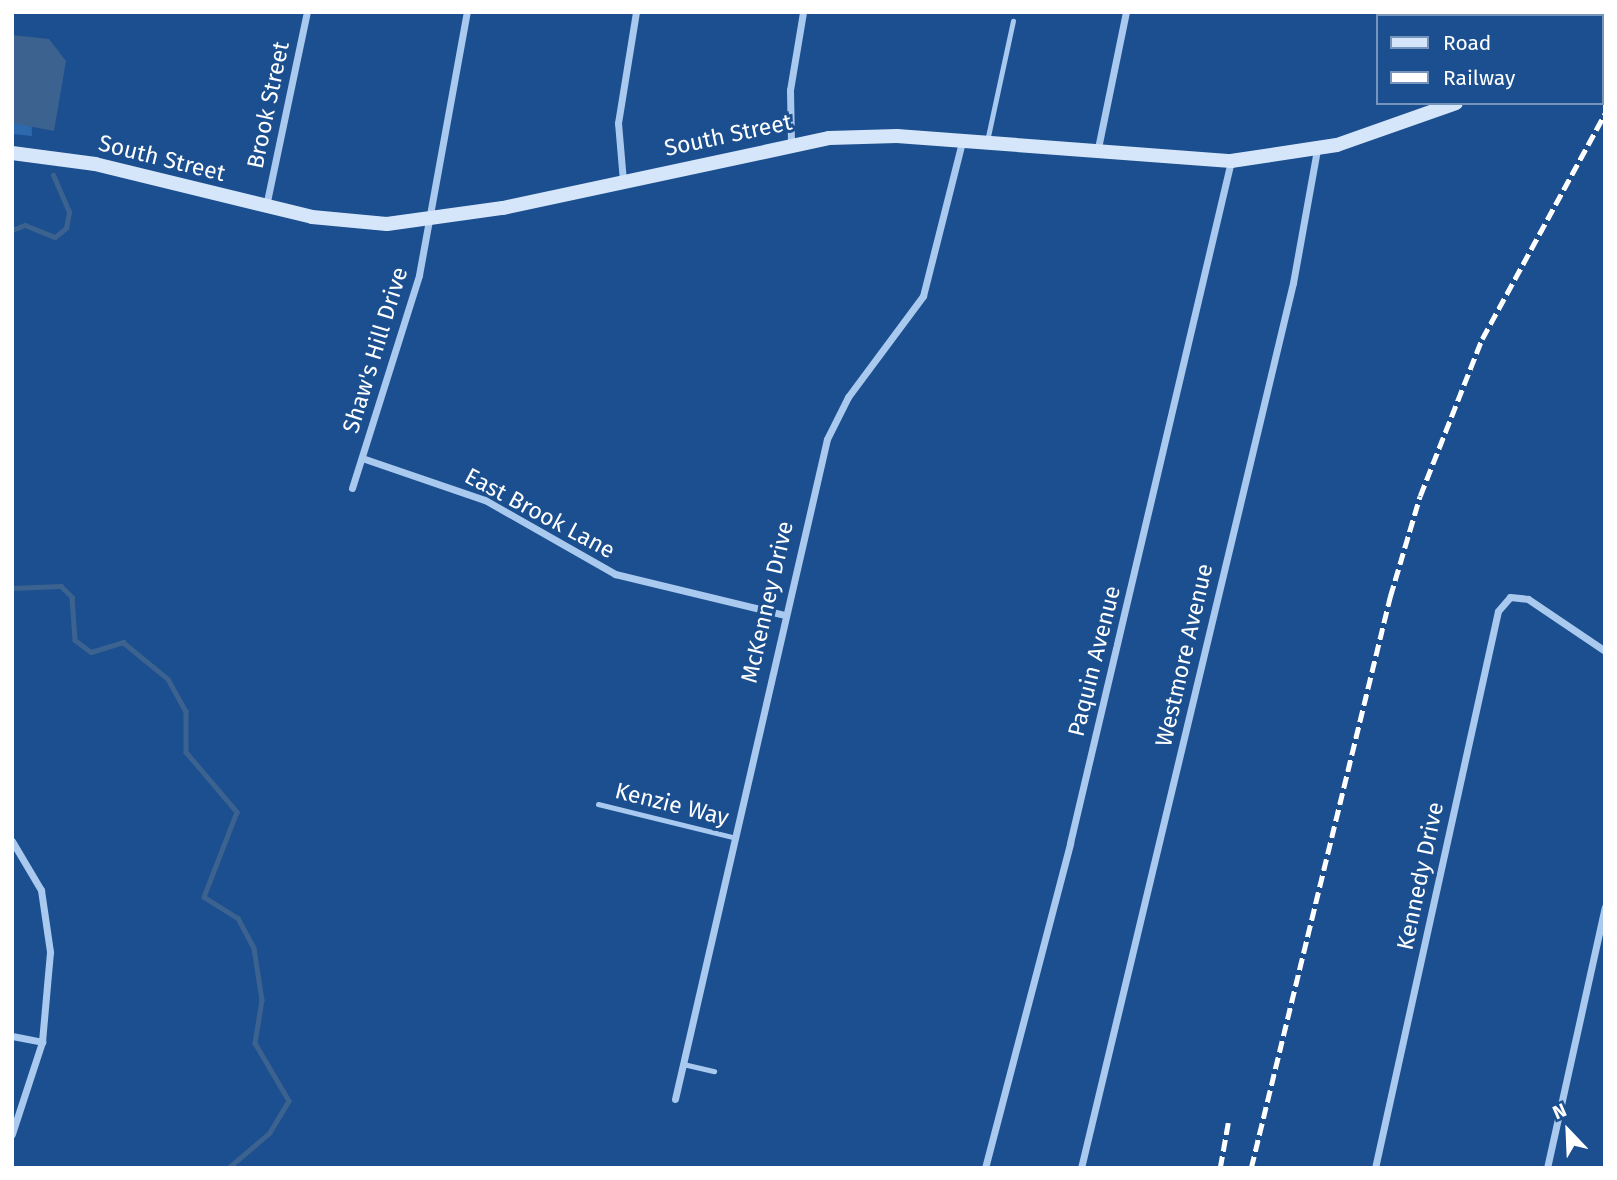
<!DOCTYPE html>
<html>
<head>
<meta charset="utf-8">
<style>
  body { margin:0 }
  #map { position:relative; width:1617px; height:1180px; overflow:hidden; background:#1b4f8f; font-family:"Fira Sans",sans-serif }
  div>[style] { position:absolute }
  .green>* { inset:0; background:#2e69ad }
  .water>* { inset:0; background:#3c6290 }
  .stream>* { height:4.5px; margin:-2.25px; padding:0 2.25px; transform-origin:2.25px; border-radius:2.25px; background:#3c6290 }
  .lane>* { height:5px; margin:-2.5px; padding:0 2.5px; transform-origin:2.5px; border-radius:2.5px; background:#a9c9ee }
  .street>* { height:7px; margin:-3.5px; padding:0 3.5px; transform-origin:3.5px; border-radius:3.5px; background:#a9c9ee }
  .secondary>* { height:14px; margin:-7px; padding:0 7px; transform-origin:7px; border-radius:7px; background:#d6e6fa }
  .rail>* { height:4.5px; margin-top:-2.25px; transform-origin:0; background:repeating-linear-gradient(90deg,#fff 0 12px,transparent 0 17px) }
  span { translate:-50% -50%; white-space:nowrap; text-align:center; line-height:1.15; -webkit-text-stroke:6px #1b4f8f; paint-order:stroke }
  .street-label { font-size:23px; color:#fff }
  .frame { position:absolute; inset:0; border:14px solid #fff; pointer-events:none }
  .legend { position:absolute; left:1376px; top:14px; width:228px; height:91px; box-sizing:border-box; background:#1b4f8f; border:2px solid #7695bc; margin:0; padding:9px 12px; list-style:none; font-size:21px; color:#fff }
  .legend li { display:flex; align-items:center; gap:14px; height:35px }
  .legend b { width:35px; border:2px solid #7695bc }
  .north { position:absolute; left:1533px; top:1096px; width:70px; height:70px; -webkit-text-stroke:5px #1b4f8f; paint-order:stroke; rotate:337deg; font-size:19px; font-weight:700; line-height:28px; text-align:center; color:#fff }
  .north::after { content:''; display:block; margin:auto; width:24px; height:32px; background:#fff; clip-path:polygon(50% 0,100% 100%,50% 72%,0 100%) }
</style>
</head>
<body>
<div id="map">
  <div class="green">
    <div style="clip-path:polygon(1493px 12px,1570px 12px,1492px 16px)"></div>
    <div style="clip-path:polygon(12px 52px,29px 60px,32px 136px,12px 134px)"></div>
  </div>
  <div class="water">
    <div style="clip-path:polygon(12px 35px,49px 39px,66px 61px,54px 131px,12px 123px)"></div>
  </div>
  <div class="stream">
    <div style="left:12px;top:230px;width:14px;rotate:-21deg"></div>
    <div style="left:25px;top:225px;width:32px;rotate:22deg"></div>
    <div style="left:55px;top:237px;width:14px;rotate:-39deg"></div>
    <div style="left:66px;top:228px;width:16px;rotate:-79deg"></div>
    <div style="left:69px;top:212px;width:40px;rotate:-113.4deg"></div>
    <div style="left:12px;top:588px;width:49px;rotate:-2.3deg"></div>
    <div style="left:61px;top:586px;width:16px;rotate:45deg"></div>
    <div style="left:72px;top:597px;width:43px;rotate:86deg"></div>
    <div style="left:75px;top:640px;width:20px;rotate:37deg"></div>
    <div style="left:91px;top:652px;width:34px;rotate:-17deg"></div>
    <div style="left:123px;top:642px;width:58px;rotate:39.4deg"></div>
    <div style="left:168px;top:679px;width:37px;rotate:61deg"></div>
    <div style="left:186px;top:711px;width:41px;rotate:90deg"></div>
    <div style="left:186px;top:752px;width:79px;rotate:49.6deg"></div>
    <div style="left:237px;top:812px;width:91px;rotate:111.2deg"></div>
    <div style="left:204px;top:897px;width:40px;rotate:32deg"></div>
    <div style="left:238px;top:918px;width:34px;rotate:62deg"></div>
    <div style="left:254px;top:948px;width:53px;rotate:81.3deg"></div>
    <div style="left:262px;top:1000px;width:44px;rotate:99.2deg"></div>
    <div style="left:255px;top:1043px;width:67px;rotate:59.6deg"></div>
    <div style="left:289px;top:1101px;width:37px;rotate:121deg"></div>
    <div style="left:270px;top:1133px;width:54px;rotate:139.5deg"></div>
  </div>
  <div class="lane">
    <div style="left:987px;top:141px;width:123px;rotate:-77.8deg"></div>
    <div style="left:598px;top:804px;width:142px;rotate:13.8deg"></div>
    <div style="left:683px;top:1064px;width:32px;rotate:13deg"></div>
  </div>
  <div class="street">
    <div style="left:1587px;top:16px;width:4px;rotate:-90deg"></div>
    <div style="left:791px;top:143px;width:53px;rotate:-91.1deg"></div>
    <div style="left:790px;top:90px;width:79px;rotate:-80.5deg"></div>
    <div style="left:1097px;top:153px;width:144px;rotate:-78.4deg"></div>
    <div style="left:623px;top:181px;width:58px;rotate:-94.9deg"></div>
    <div style="left:618px;top:123px;width:112px;rotate:-80.8deg"></div>
    <div style="left:266px;top:206px;width:198px;rotate:-78.1deg"></div>
    <div style="left:362px;top:458px;width:130px;rotate:18.9deg"></div>
    <div style="left:485px;top:500px;width:150px;rotate:29.6deg"></div>
    <div style="left:615px;top:574px;width:174px;rotate:13.6deg"></div>
    <div style="left:352px;top:488px;width:223px;rotate:-72.5deg"></div>
    <div style="left:419px;top:275px;width:267px;rotate:-79.7deg"></div>
    <div style="left:12px;top:841px;width:57px;rotate:59.4deg"></div>
    <div style="left:41px;top:890px;width:63px;rotate:81.7deg"></div>
    <div style="left:50px;top:952px;width:90px;rotate:95.1deg"></div>
    <div style="left:42px;top:1042px;width:97px;rotate:108.1deg"></div>
    <div style="left:12px;top:1036px;width:31px;rotate:11deg"></div>
    <div style="left:675px;top:1099px;width:677px;rotate:-77.03deg"></div>
    <div style="left:827px;top:439px;width:47px;rotate:-63.4deg"></div>
    <div style="left:848px;top:397px;width:126px;rotate:-53.4deg"></div>
    <div style="left:923px;top:296px;width:159px;rotate:-75.8deg"></div>
    <div style="left:985px;top:1168px;width:336px;rotate:-75.3deg"></div>
    <div style="left:1070px;top:843px;width:701px;rotate:-76.72deg"></div>
    <div style="left:1081px;top:1168px;width:910px;rotate:-76.53deg"></div>
    <div style="left:1293px;top:283px;width:135px;rotate:-79.8deg"></div>
    <div style="left:1375px;top:1168px;width:570px;rotate:-77.55deg"></div>
    <div style="left:1498px;top:611px;width:18px;rotate:-49deg"></div>
    <div style="left:1510px;top:597px;width:18px;rotate:6deg"></div>
    <div style="left:1528px;top:599px;width:93px;rotate:34deg"></div>
    <div style="left:1547px;top:1168px;width:267px;rotate:-77.5deg"></div>
  </div>
  <div class="secondary">
    <div style="left:1601px;top:41px;width:4px;rotate:-14deg"></div>
    <div style="left:12px;top:153px;width:84px;rotate:7.5deg"></div>
    <div style="left:95px;top:164px;width:223px;rotate:13.7deg"></div>
    <div style="left:312px;top:217px;width:75px;rotate:5.3deg"></div>
    <div style="left:387px;top:224px;width:117px;rotate:-7.9deg"></div>
    <div style="left:503px;top:208px;width:333px;rotate:-12.1deg"></div>
    <div style="left:829px;top:138px;width:68px;rotate:-1.7deg"></div>
    <div style="left:897px;top:136px;width:335px;rotate:4.3deg"></div>
    <div style="left:1231px;top:161px;width:107px;rotate:-8.6deg"></div>
    <div style="left:1337px;top:145px;width:126px;rotate:-19.4deg"></div>
  </div>
  <div class="rail">
    <div style="left:1220px;top:1168px;width:46px;rotate:-79.9deg"></div>
    <div style="left:1251px;top:1168px;width:588px;rotate:-76.32deg"></div>
    <div style="left:1390px;top:597px;width:105px;rotate:-73.5deg"></div>
    <div style="left:1420px;top:496px;width:169px;rotate:-68.5deg"></div>
    <div style="left:1482px;top:339px;width:257px;rotate:-61.4deg"></div>
  </div>
  <div class="street-label">
    <span style="left:268px;top:105px;rotate:-78deg">Brook Street</span>
    <span style="left:728px;top:135px;rotate:-12deg">South Street</span>
    <span style="left:162px;top:158px;rotate:14deg">South Street</span>
    <span style="left:375px;top:350px;rotate:-73deg">Shaw's Hill Drive</span>
    <span style="left:540px;top:513px;rotate:28deg">East Brook Lane</span>
    <span style="left:767px;top:602px;rotate:-77deg">McKenney Drive</span>
    <span style="left:1184px;top:655px;rotate:-77deg">Westmore Avenue</span>
    <span style="left:1094px;top:661px;rotate:-76deg">Paquin Avenue</span>
    <span style="left:672px;top:804px;rotate:14deg">Kenzie Way</span>
    <span style="left:1420px;top:876px;rotate:-78deg">Kennedy Drive</span>
  </div>
  <div class="frame"></div>
  <ul class="legend">
  <li><b style="height:9px;background:#d6e6fa"></b>Road</li>
  <li><b style="height:9px;background:#fff"></b>Railway</li>
  </ul>
  <div class="north">N</div>
</div>
</body>
</html>
